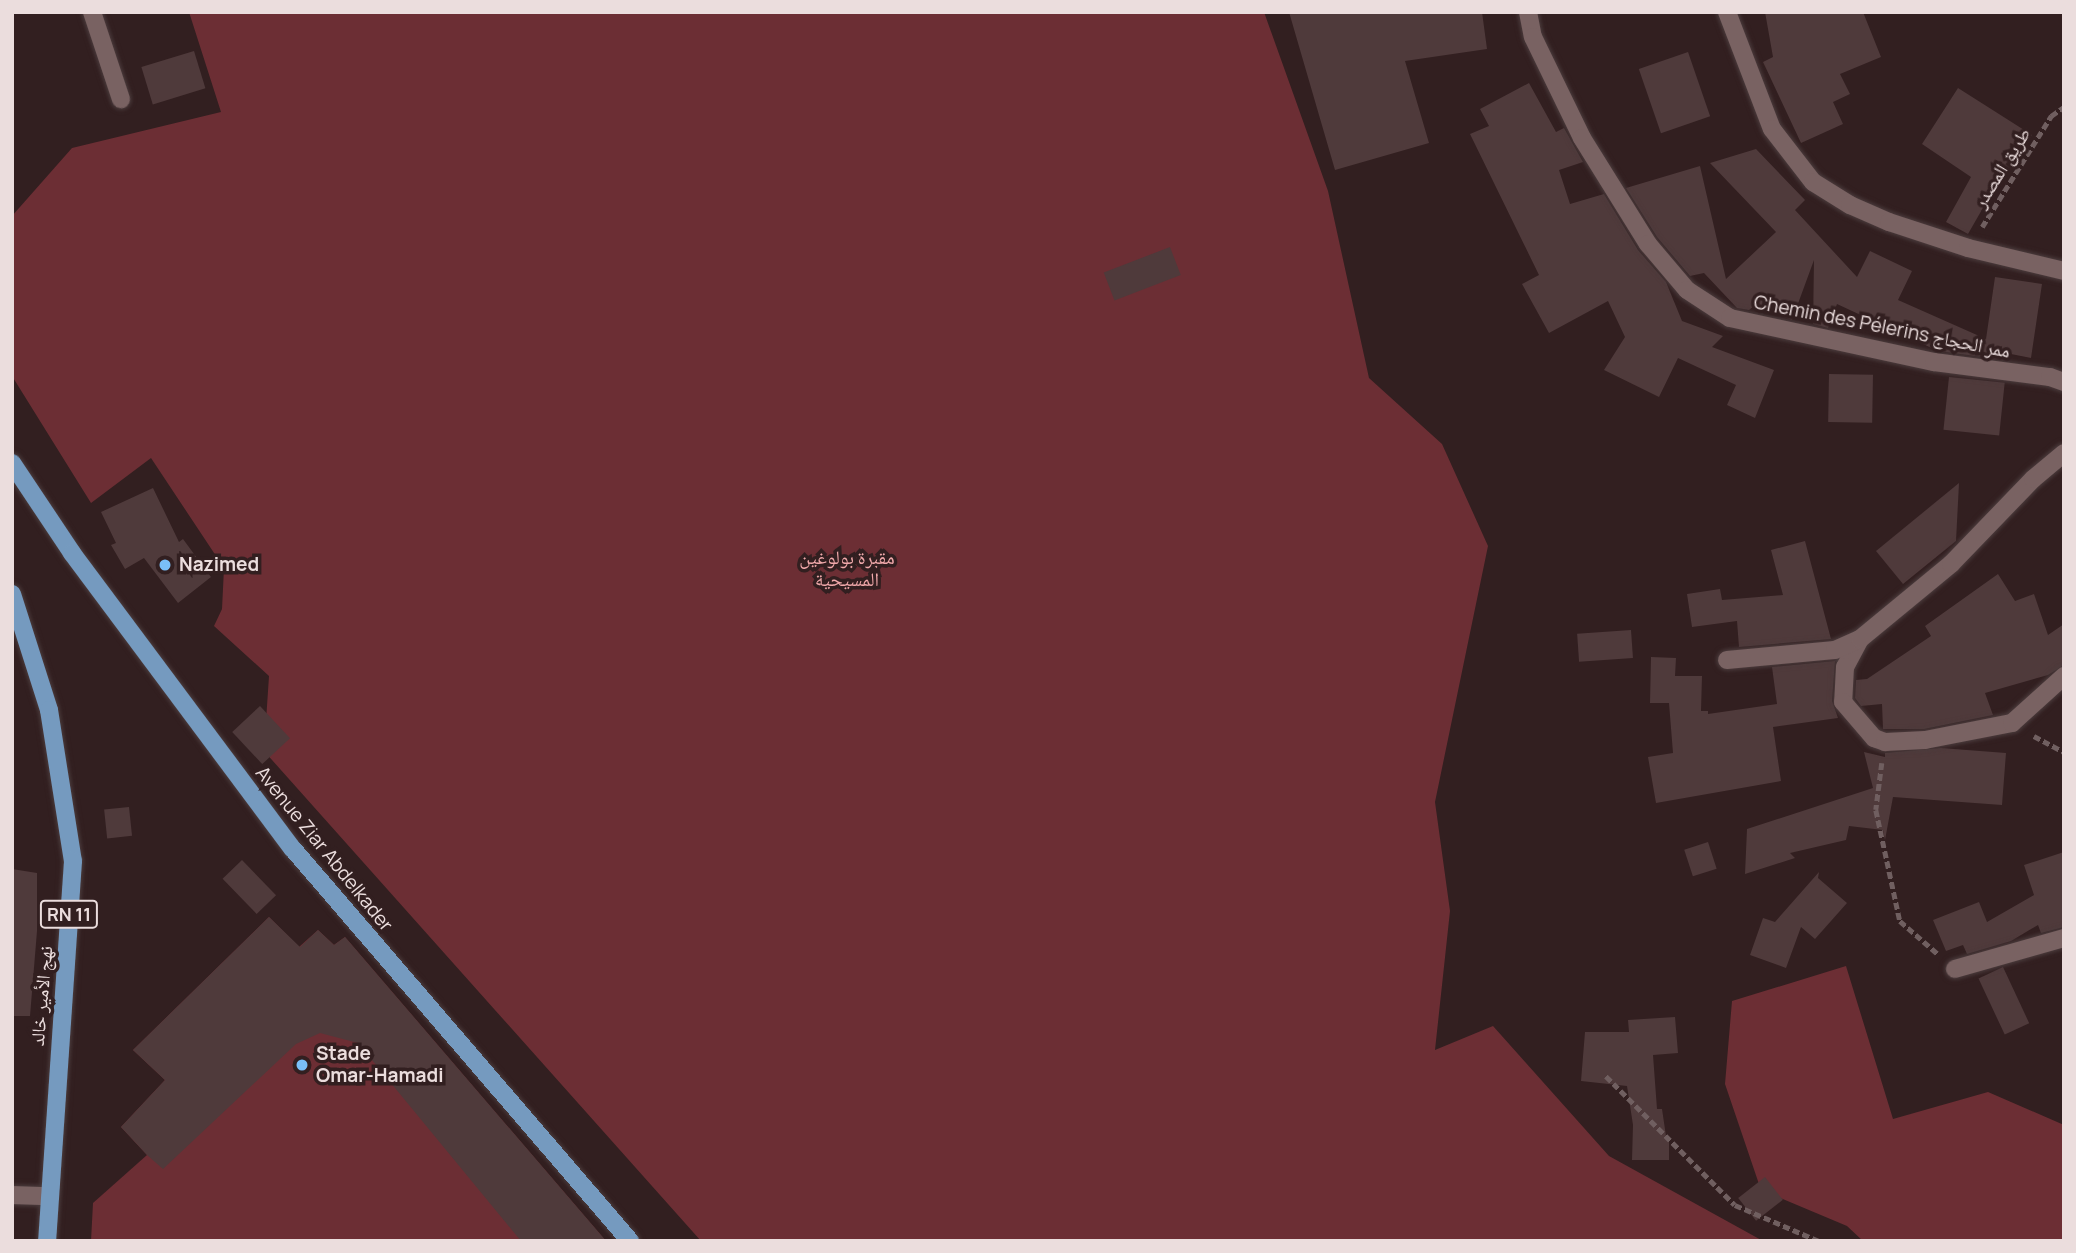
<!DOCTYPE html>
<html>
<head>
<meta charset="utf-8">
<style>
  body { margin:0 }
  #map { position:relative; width:2076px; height:1253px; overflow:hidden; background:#321f20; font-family:Manrope,"Noto Naskh Arabic",sans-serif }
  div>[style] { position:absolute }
  .green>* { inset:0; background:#6c2e34 }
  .building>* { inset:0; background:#4f3a3b; transform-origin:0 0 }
  .path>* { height:4.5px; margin-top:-2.25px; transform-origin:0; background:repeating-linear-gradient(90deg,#705f60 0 7px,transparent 0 10.5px) }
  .roads { filter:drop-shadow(0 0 2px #4b3c3d) drop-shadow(0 0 2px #4b3c3d) }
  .minor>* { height:18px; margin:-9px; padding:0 9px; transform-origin:9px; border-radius:9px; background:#796262 }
  .major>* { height:18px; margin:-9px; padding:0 9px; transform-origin:9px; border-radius:9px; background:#759abf }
  .dots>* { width:19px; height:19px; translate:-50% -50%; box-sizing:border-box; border:4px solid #321f20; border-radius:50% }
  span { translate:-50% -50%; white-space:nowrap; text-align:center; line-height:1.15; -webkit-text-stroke:7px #321f20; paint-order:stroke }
  .shield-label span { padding:2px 5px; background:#321f20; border:2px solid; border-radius:5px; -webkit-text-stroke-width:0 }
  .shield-label { font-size:18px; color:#ebdddd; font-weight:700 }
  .street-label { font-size:19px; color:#ebdddd }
  .park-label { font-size:19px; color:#f0a8aa }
  .poi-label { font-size:19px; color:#ebdddd; font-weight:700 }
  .left { translate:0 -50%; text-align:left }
  .frame { position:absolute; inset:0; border:14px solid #ebdddd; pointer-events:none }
</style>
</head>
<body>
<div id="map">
  <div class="green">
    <div style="clip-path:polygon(189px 12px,1264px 12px,1328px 191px,1369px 378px,1442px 444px,1488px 546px,1435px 802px,1450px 911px,1435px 1050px,1493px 1026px,1609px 1156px,1763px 1241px,701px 1241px,264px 751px,269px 676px,214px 626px,222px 609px,224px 568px,151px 458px,91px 503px,12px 376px,12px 216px,72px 148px,221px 112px)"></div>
    <div style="clip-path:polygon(269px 917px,299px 947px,318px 930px,334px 945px,345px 937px,606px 1241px,91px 1241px,93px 1203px,147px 1155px,121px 1127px,165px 1080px,133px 1050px)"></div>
    <div style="clip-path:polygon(1846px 966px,1893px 1119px,1988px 1092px,2064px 1125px,2064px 1241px,1863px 1241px,1847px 1226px,1761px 1190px,1725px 1084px,1732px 1001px)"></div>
  </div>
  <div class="building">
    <div style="clip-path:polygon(1289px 12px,1482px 12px,1487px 49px,1405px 61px,1429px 143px,1335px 170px)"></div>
    <div style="clip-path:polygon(1765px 12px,1863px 12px,1881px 57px,1840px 74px,1850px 94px,1833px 102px,1843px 124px,1801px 143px,1763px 62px,1773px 57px)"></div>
    <div style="left:194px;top:51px;width:39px;height:55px;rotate:73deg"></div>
    <div style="left:1688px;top:52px;width:68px;height:52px;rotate:71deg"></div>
    <div style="clip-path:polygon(1529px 83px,1556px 132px,1564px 128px,1583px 162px,1559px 170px,1570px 204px,1604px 194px,1638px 250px,1666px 282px,1682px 321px,1723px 336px,1712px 347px,1774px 370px,1755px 418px,1727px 405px,1736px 385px,1678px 358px,1659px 397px,1604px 370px,1625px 337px,1608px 301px,1549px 333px,1522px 284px,1539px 275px,1470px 134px,1489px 126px,1480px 109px)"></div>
    <div style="clip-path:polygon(1958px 88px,2032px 135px,2002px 182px,1999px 180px,1968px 234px,1946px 222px,1971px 177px,1922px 144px)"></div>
    <div style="clip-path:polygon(1756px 149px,1805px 200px,1795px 210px,1857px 277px,1870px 251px,1912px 271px,1898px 300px,1986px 339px,1995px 277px,2042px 284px,2031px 358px,2006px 353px,2005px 360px,1938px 351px,1837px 304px,1828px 328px,1813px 324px,1814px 260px,1792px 320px,1754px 306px,1749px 310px,1737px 308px,1704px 273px,1690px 276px,1657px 237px,1626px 188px,1700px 166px,1726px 279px,1776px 232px,1710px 163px)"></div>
    <div style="left:1170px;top:247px;width:30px;height:71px;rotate:69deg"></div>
    <div style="left:1829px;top:374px;width:44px;height:48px;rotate:1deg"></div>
    <div style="left:1949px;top:377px;width:56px;height:53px;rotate:6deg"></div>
    <div style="clip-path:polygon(1959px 483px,1956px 541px,1903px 584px,1876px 551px)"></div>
    <div style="clip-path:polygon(153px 488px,179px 542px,183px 539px,211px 577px,178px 603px,144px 558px,125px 569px,111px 545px,116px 543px,101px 512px)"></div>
    <div style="clip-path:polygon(1805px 541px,1831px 639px,1739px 647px,1737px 621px,1692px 627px,1687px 594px,1720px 589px,1722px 600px,1783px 595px,1771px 550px)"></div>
    <div style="clip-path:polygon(1998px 574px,2015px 601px,2034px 594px,2048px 635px,2064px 624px,2064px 665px,2048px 675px,1985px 693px,1993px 715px,1924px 729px,1883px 729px,1882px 704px,1861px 706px,1855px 698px,1856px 680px,1867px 679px,1931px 636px,1925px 626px)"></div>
    <div style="left:1631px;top:630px;width:28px;height:54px;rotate:86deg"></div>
    <div style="clip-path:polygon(1651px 657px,1676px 658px,1675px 676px,1702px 676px,1701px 711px,1708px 711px,1708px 714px,1777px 704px,1772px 667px,1835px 661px,1832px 701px,1838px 718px,1773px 727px,1781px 781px,1656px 803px,1648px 757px,1673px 753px,1669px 703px,1650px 703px)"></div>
    <div style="left:260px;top:706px;width:44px;height:38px;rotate:47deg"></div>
    <div style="clip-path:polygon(1941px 748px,2006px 753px,2002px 805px,1893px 797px,1885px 840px,1883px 830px,1849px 826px,1846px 840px,1790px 853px,1795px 858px,1745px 874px,1747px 829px,1873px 788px,1864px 752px,1885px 757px,1885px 753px)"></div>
    <div style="left:129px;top:807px;width:29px;height:25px;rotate:84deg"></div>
    <div style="left:1708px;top:842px;width:28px;height:25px;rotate:72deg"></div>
    <div style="clip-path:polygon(2064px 852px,2064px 927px,2041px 933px,2038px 925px,2011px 941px,1967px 954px,1963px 945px,1946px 951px,1933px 920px,1979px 902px,1987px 922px,2034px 895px,2024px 865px)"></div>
    <div style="left:242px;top:860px;width:49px;height:27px;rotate:46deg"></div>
    <div style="clip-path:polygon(12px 869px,37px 873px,37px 931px,30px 1016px,12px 1016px)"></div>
    <div style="clip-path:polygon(1819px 872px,1818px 878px,1847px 903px,1815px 939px,1801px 927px,1786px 968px,1750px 955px,1763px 918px,1775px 922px)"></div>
    <div style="clip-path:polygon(269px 917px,300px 947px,318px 930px,334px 945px,345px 937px,606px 1241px,521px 1241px,358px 1043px,320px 1033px,296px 1044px,163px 1169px,147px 1155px,121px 1127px,165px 1080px,133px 1050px)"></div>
    <div style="left:2003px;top:967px;width:62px;height:27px;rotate:65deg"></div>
    <div style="clip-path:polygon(1675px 1017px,1678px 1053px,1653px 1055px,1657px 1109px,1662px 1109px,1666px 1136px,1669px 1136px,1669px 1160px,1632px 1160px,1633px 1125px,1627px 1086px,1581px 1081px,1585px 1032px,1629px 1032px,1628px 1020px)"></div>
    <div style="left:1765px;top:1177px;width:29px;height:34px;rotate:52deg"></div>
  </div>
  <div class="path">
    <div style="left:1982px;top:227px;width:131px;rotate:-58.1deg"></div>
    <div style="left:2051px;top:116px;width:16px;rotate:-35deg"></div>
    <div style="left:2034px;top:736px;width:34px;rotate:28deg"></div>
    <div style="left:1882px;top:763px;width:47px;rotate:97.3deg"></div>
    <div style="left:1876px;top:810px;width:114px;rotate:77.8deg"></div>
    <div style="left:1900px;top:921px;width:50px;rotate:41deg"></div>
    <div style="left:1606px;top:1076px;width:182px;rotate:45deg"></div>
    <div style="left:1735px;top:1205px;width:91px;rotate:23.2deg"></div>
  </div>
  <div class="roads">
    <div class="minor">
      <div style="left:92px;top:12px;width:92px;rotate:71.6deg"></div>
      <div style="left:1528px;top:12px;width:25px;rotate:79deg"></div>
      <div style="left:1533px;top:37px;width:112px;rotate:64.1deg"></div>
      <div style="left:1582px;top:138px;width:125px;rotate:58.1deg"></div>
      <div style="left:1648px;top:244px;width:60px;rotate:49.7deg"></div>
      <div style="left:1687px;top:290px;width:51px;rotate:33.1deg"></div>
      <div style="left:1730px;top:318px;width:209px;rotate:12.2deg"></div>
      <div style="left:1934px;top:362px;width:117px;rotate:7.4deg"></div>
      <div style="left:2050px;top:377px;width:15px;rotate:20deg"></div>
      <div style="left:1727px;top:12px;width:125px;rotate:69deg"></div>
      <div style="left:1772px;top:129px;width:67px;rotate:52.3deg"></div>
      <div style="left:1813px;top:182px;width:44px;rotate:31.9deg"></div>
      <div style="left:1850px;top:205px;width:43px;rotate:23.6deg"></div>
      <div style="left:1889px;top:222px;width:83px;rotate:18.2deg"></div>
      <div style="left:1968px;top:248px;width:99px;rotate:13.5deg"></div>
      <div style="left:1860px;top:639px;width:32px;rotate:118deg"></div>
      <div style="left:1845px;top:667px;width:35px;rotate:93deg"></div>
      <div style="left:1843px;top:702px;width:48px;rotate:49.3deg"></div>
      <div style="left:1874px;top:738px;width:12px;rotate:20deg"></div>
      <div style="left:1885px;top:742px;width:40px;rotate:-2.9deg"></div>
      <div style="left:1925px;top:740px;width:89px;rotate:-11.1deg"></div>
      <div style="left:2012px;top:723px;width:70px;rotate:-42.1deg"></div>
      <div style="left:1727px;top:660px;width:108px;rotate:-5.3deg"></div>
      <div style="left:1835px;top:650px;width:27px;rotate:-24deg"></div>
      <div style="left:1860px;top:639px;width:118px;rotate:-39.5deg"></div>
      <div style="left:1951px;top:564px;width:118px;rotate:-46deg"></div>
      <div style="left:2033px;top:479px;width:40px;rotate:-40deg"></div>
      <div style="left:1955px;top:969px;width:113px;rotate:-15.9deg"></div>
      <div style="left:12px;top:1195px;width:36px;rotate:2deg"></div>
    </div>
    <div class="major">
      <div style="left:12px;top:463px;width:108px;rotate:56.3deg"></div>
      <div style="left:72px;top:553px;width:369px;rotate:53.3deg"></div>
      <div style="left:293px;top:849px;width:517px;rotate:49.31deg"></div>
      <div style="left:12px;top:594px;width:122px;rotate:72.3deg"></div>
      <div style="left:49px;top:710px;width:153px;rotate:81deg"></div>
      <div style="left:73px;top:861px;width:381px;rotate:93.9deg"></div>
    </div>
  </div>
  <div class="dots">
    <div style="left:165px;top:565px;background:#7abff8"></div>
    <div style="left:302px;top:1065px;background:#7abff8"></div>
  </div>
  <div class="shield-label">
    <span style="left:69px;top:914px">RN 11</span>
  </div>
  <div class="street-label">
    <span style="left:2002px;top:168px;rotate:-58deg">طريق المصدر</span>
    <span style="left:1882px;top:327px;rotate:11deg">Chemin des Pélerins ممر الحجاج</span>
    <span style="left:324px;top:849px;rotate:51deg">Avenue Ziar Abdelkader</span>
    <span style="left:42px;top:996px;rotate:-85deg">نهج الأمير خالد</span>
  </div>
  <div class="park-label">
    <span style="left:847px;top:569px">مقبرة بولوغين<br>المسيحية</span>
  </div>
  <div class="poi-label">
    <span class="left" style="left:179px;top:565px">Nazimed</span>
    <span class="left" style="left:316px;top:1065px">Stade<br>Omar-Hamadi</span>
  </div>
  <div class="frame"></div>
</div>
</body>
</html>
